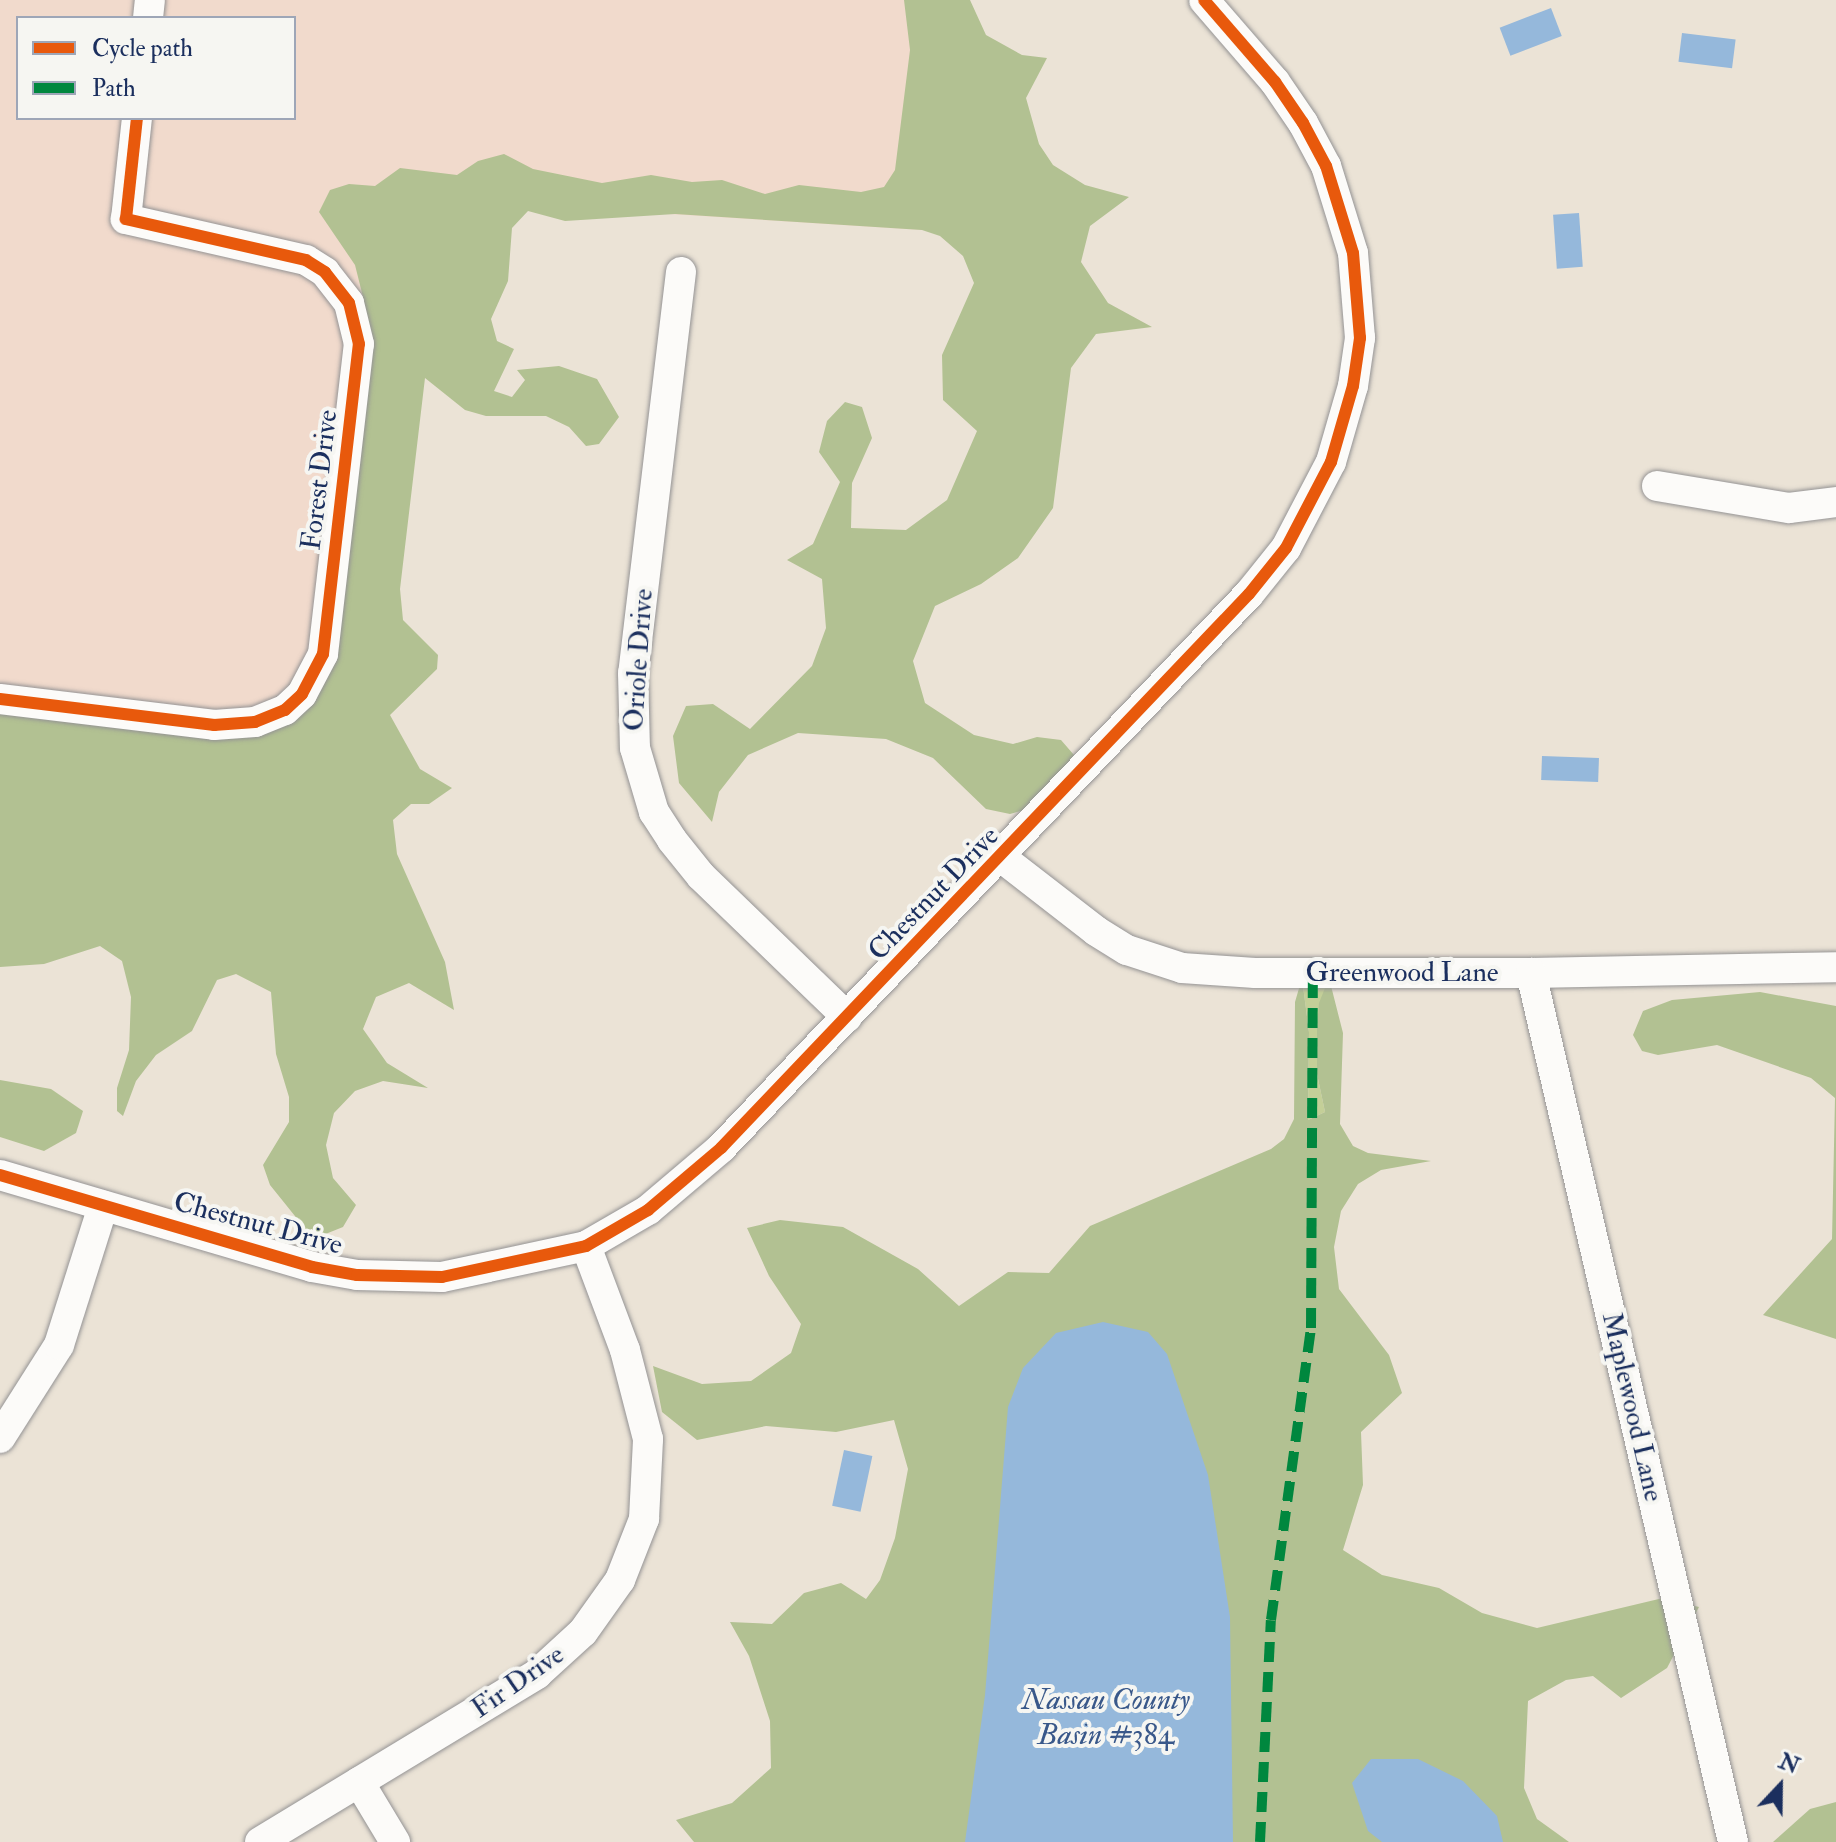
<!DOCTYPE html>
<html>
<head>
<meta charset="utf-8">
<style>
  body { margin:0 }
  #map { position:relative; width:1836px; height:1842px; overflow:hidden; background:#ebe3d6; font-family:"IM FELL Double Pica",serif }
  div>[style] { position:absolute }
  .built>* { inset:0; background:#f1dacc }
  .green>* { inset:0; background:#c4cf98 }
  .forest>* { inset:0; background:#b2c192 }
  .water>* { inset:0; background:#95b8db; transform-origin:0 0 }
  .roads { filter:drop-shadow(0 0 2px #949394) drop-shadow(0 0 2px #949394) }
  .street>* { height:30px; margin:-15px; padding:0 15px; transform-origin:15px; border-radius:15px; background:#fcfbf9 }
  .quiet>* { height:10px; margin-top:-5px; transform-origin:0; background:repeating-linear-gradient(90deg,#00873e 0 20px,transparent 0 30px) }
  .cycleway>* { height:12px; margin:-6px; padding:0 6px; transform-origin:6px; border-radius:6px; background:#e8590c }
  span { translate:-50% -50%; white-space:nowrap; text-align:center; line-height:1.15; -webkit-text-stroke:8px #f6f6f2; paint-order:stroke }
  .street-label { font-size:28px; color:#1b2f5e }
  .water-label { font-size:30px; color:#39588a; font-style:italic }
  .legend { position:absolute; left:16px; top:16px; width:280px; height:104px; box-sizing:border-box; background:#f6f6f2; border:2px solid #9ea6b7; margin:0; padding:10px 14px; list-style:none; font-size:24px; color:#1b2f5e }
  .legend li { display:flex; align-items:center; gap:16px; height:40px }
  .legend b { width:40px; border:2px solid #9ea6b7 }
  .north { position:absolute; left:1740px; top:1746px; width:80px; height:80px; -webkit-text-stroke:6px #f6f6f2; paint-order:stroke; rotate:22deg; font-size:22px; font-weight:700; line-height:32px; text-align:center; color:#1b2f5e }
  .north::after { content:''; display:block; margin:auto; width:28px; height:36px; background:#1b2f5e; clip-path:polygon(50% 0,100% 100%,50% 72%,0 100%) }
</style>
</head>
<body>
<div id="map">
  <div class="built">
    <div style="clip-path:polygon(evenodd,0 0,938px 0,922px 230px,446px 200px,323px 654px,265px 720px,0 699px,0 0,18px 18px,294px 18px,294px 118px,18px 118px,18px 18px)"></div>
  </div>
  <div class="green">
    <div style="clip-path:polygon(1302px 978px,1329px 978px,1317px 1027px,1317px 1074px,1325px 1112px,1308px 1120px,1309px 1032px)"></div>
  </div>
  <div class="forest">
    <div style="clip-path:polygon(904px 0,970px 0,986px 35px,1022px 55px,1047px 58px,1026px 98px,1039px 144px,1053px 165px,1085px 185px,1129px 197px,1090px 226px,1081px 262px,1108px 303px,1152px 327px,1096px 334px,1071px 368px,1053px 508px,1018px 558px,981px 584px,935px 606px,913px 661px,925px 703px,974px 735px,1013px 744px,1037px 737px,1061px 740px,1074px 755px,1063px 784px,1032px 808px,1010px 814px,986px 809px,933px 758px,886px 739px,798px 733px,748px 755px,719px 792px,712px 822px,679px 783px,673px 736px,686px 706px,713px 704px,750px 729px,812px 666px,826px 628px,822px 579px,787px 560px,813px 544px,840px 482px,819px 452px,827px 421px,845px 402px,862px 407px,872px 438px,852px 483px,851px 528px,906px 530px,947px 500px,977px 431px,943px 400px,942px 355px,974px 283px,963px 256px,940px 236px,922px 230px,675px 214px,565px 221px,528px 211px,512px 228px,508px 281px,491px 319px,497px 341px,514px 349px,494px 391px,512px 397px,525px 380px,517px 370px,559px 366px,597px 379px,619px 417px,599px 444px,586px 446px,569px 427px,546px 416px,486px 416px,465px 410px,425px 378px,400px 589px,403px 620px,438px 655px,437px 669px,390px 715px,420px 769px,452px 788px,429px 804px,411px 804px,393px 820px,397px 854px,445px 962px,454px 1010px,409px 983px,376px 997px,363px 1029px,387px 1063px,428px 1088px,383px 1081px,355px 1091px,334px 1113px,326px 1145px,333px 1178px,356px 1205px,343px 1227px,323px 1235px,307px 1231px,270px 1185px,263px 1165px,289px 1122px,289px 1097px,276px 1054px,271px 992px,236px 974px,217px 980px,192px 1031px,156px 1055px,136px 1081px,123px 1116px,117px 1111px,117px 1088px,129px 1050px,131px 997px,122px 961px,100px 946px,44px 964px,0 967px,0 699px,214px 725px,302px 694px,364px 301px,355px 265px,319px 212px,330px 190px,349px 184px,375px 186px,400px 168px,457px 175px,478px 161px,504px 154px,533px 169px,602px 183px,651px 175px,692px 182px,722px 180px,765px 194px,799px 185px,861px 192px,884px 187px,895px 170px,910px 50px)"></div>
    <div style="clip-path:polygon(1302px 978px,1309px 1032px,1308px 1120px,1325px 1112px,1317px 1074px,1317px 1027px,1319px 1003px,1329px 978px,1343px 1033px,1340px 1124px,1353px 1146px,1368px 1153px,1431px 1161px,1381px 1170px,1358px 1184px,1341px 1211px,1334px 1247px,1339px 1289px,1389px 1355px,1402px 1393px,1361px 1432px,1363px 1485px,1343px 1550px,1382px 1575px,1439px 1588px,1482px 1613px,1537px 1628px,1663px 1598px,1699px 1607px,1667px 1668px,1621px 1698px,1593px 1676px,1566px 1680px,1528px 1701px,1524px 1788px,1537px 1819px,1569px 1842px,694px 1842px,676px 1820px,732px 1803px,771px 1768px,770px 1721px,749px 1656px,730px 1622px,772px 1624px,804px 1593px,841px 1583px,866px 1599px,880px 1580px,895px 1538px,908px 1469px,894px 1420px,836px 1432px,766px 1426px,697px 1440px,662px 1412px,653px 1366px,702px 1384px,751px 1381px,791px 1353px,801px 1324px,769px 1276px,747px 1228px,780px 1220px,843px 1227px,918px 1269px,959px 1306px,1008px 1272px,1049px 1273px,1090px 1226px,1271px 1149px,1284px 1139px,1294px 1119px,1295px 1002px)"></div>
    <div style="clip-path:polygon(1760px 992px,1836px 1006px,1836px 1339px,1763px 1315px,1832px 1239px,1835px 1098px,1811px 1078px,1717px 1045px,1658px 1055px,1642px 1051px,1633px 1035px,1643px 1011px,1672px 1000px)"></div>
    <div style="clip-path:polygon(0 1080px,51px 1089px,83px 1111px,76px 1133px,44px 1151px,0 1137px)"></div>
    <div style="clip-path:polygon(1836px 1802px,1836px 1842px,1773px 1842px,1810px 1809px)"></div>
  </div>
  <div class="water">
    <div style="left:1551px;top:8px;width:30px;height:55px;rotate:69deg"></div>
    <div style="left:1682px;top:33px;width:54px;height:29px;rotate:7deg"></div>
    <div style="left:1579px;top:213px;width:54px;height:26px;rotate:86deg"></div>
    <div style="left:1542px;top:756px;width:57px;height:24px;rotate:2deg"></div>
    <div style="clip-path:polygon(1103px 1322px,1148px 1332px,1167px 1354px,1208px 1475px,1230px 1617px,1233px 1842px,965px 1842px,985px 1695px,1008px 1407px,1023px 1368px,1056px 1333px)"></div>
    <div style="left:844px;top:1450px;width:29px;height:57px;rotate:12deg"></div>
    <div style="clip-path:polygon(1371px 1759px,1418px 1759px,1463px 1781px,1497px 1816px,1503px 1842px,1382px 1842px,1368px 1831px,1352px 1783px)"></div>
  </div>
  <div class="roads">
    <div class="street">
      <div style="left:148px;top:18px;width:18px;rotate:-84deg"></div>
      <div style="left:681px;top:272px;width:404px;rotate:96.8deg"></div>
      <div style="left:633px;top:673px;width:75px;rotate:88.5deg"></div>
      <div style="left:635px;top:748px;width:67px;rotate:73.5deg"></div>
      <div style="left:654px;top:812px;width:33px;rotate:57deg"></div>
      <div style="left:672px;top:840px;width:46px;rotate:51.1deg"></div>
      <div style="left:701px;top:876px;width:203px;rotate:44deg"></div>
      <div style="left:1657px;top:486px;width:134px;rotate:9.5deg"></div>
      <div style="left:1789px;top:508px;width:47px;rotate:-7.3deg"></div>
      <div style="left:0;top:699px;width:216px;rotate:6.9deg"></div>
      <div style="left:214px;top:725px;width:41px;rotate:-4.2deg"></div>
      <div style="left:255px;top:722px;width:32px;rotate:-22deg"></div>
      <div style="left:285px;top:710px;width:23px;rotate:-43deg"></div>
      <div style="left:302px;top:694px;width:45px;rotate:-62.3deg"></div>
      <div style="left:323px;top:654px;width:312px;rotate:-83.4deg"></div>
      <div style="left:359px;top:344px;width:42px;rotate:-103.7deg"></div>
      <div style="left:349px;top:303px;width:39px;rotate:-128deg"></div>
      <div style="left:325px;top:272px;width:22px;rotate:-148deg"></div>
      <div style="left:306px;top:260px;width:185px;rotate:-167.2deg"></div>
      <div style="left:126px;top:219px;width:102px;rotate:-83.8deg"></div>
      <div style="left:1002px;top:858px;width:119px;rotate:37.8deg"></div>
      <div style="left:1096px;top:931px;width:36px;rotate:32deg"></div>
      <div style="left:1127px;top:950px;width:58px;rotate:18.1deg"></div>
      <div style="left:1182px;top:968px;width:73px;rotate:3.9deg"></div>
      <div style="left:1255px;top:973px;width:276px"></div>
      <div style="left:1531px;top:973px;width:305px;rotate:-1.1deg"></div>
      <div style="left:1531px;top:973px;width:892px;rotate:76.91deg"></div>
      <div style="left:0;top:1175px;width:325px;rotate:16.4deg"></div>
      <div style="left:312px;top:1267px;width:46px;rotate:10.1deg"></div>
      <div style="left:357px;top:1275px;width:85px;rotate:1.3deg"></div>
      <div style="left:442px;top:1277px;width:147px;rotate:-12.1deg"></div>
      <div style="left:586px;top:1246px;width:72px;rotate:-30.1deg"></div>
      <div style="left:648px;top:1210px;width:96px;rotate:-40.3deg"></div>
      <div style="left:721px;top:1148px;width:765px;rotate:-46.38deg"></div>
      <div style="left:1249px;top:594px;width:59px;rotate:-51.2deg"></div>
      <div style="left:1286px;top:548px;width:97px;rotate:-62.4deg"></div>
      <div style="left:1331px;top:462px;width:79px;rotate:-73.9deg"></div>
      <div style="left:1353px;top:386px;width:49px;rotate:-81.7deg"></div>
      <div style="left:1360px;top:338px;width:85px;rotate:-94.7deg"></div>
      <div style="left:1353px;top:253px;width:91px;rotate:-107.2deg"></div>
      <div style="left:1326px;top:166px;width:49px;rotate:-118.1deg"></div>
      <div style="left:1303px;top:123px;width:50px;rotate:-124.3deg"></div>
      <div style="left:1275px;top:82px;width:108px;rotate:-130.9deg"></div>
      <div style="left:0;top:1438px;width:110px;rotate:-57.6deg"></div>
      <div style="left:59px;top:1345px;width:146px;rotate:-72.4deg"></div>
      <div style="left:359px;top:1782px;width:70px;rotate:59deg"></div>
      <div style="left:260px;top:1842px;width:324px;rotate:-31.2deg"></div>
      <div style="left:537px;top:1674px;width:62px;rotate:-42.4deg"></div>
      <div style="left:583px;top:1632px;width:64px;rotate:-54.6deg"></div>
      <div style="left:620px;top:1580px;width:66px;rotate:-68.5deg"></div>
      <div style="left:644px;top:1519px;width:80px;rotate:-87.1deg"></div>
      <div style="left:648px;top:1439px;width:92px;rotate:-104.5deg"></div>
      <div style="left:625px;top:1350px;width:111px;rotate:-110.6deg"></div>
    </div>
  </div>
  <div class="quiet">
    <div style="left:1260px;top:1842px;width:222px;rotate:-87.2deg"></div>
    <div style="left:1271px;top:1620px;width:295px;rotate:-82.2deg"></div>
    <div style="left:1311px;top:1328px;width:355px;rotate:-89.7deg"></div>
  </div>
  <div class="cycleway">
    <div style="left:0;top:699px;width:216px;rotate:6.9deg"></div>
    <div style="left:214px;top:725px;width:41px;rotate:-4.2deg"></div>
    <div style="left:255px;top:722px;width:32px;rotate:-22deg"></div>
    <div style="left:285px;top:710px;width:23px;rotate:-43deg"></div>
    <div style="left:302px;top:694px;width:45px;rotate:-62.3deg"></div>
    <div style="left:323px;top:654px;width:312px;rotate:-83.4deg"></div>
    <div style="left:359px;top:344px;width:42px;rotate:-103.7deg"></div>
    <div style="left:349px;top:303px;width:39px;rotate:-128deg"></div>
    <div style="left:325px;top:272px;width:22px;rotate:-148deg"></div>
    <div style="left:306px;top:260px;width:185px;rotate:-167.2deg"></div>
    <div style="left:126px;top:219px;width:102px;rotate:-83.8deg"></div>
    <div style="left:0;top:1175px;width:325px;rotate:16.4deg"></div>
    <div style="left:312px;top:1267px;width:46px;rotate:10.1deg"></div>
    <div style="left:357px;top:1275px;width:85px;rotate:1.3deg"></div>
    <div style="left:442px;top:1277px;width:147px;rotate:-12.1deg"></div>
    <div style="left:586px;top:1246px;width:72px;rotate:-30.1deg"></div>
    <div style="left:648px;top:1210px;width:96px;rotate:-40.3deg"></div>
    <div style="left:721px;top:1148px;width:765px;rotate:-46.38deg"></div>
    <div style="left:1249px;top:594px;width:59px;rotate:-51.2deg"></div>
    <div style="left:1286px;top:548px;width:97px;rotate:-62.4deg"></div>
    <div style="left:1331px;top:462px;width:79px;rotate:-73.9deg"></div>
    <div style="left:1353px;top:386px;width:49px;rotate:-81.7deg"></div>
    <div style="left:1360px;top:338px;width:85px;rotate:-94.7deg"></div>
    <div style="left:1353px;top:253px;width:91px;rotate:-107.2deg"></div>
    <div style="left:1326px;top:166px;width:49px;rotate:-118.1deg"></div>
    <div style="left:1303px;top:123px;width:50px;rotate:-124.3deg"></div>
    <div style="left:1275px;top:82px;width:108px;rotate:-130.9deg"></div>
  </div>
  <div class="street-label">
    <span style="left:320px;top:480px;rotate:-83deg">Forest Drive</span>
    <span style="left:639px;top:660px;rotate:-86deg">Oriole Drive</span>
    <span style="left:934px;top:894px;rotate:-46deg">Chestnut Drive</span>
    <span style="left:1402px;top:973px">Greenwood Lane</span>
    <span style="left:258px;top:1224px;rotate:15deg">Chestnut Drive</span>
    <span style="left:1632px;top:1407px;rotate:77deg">Maplewood Lane</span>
    <span style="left:518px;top:1682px;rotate:-35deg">Fir Drive</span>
  </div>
  <div class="water-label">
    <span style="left:1106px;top:1717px">Nassau County<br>Basin #384</span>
  </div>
  <ul class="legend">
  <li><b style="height:10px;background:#e8590c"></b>Cycle path</li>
  <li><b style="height:10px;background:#00873e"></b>Path</li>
  </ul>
  <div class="north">N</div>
</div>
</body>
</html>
